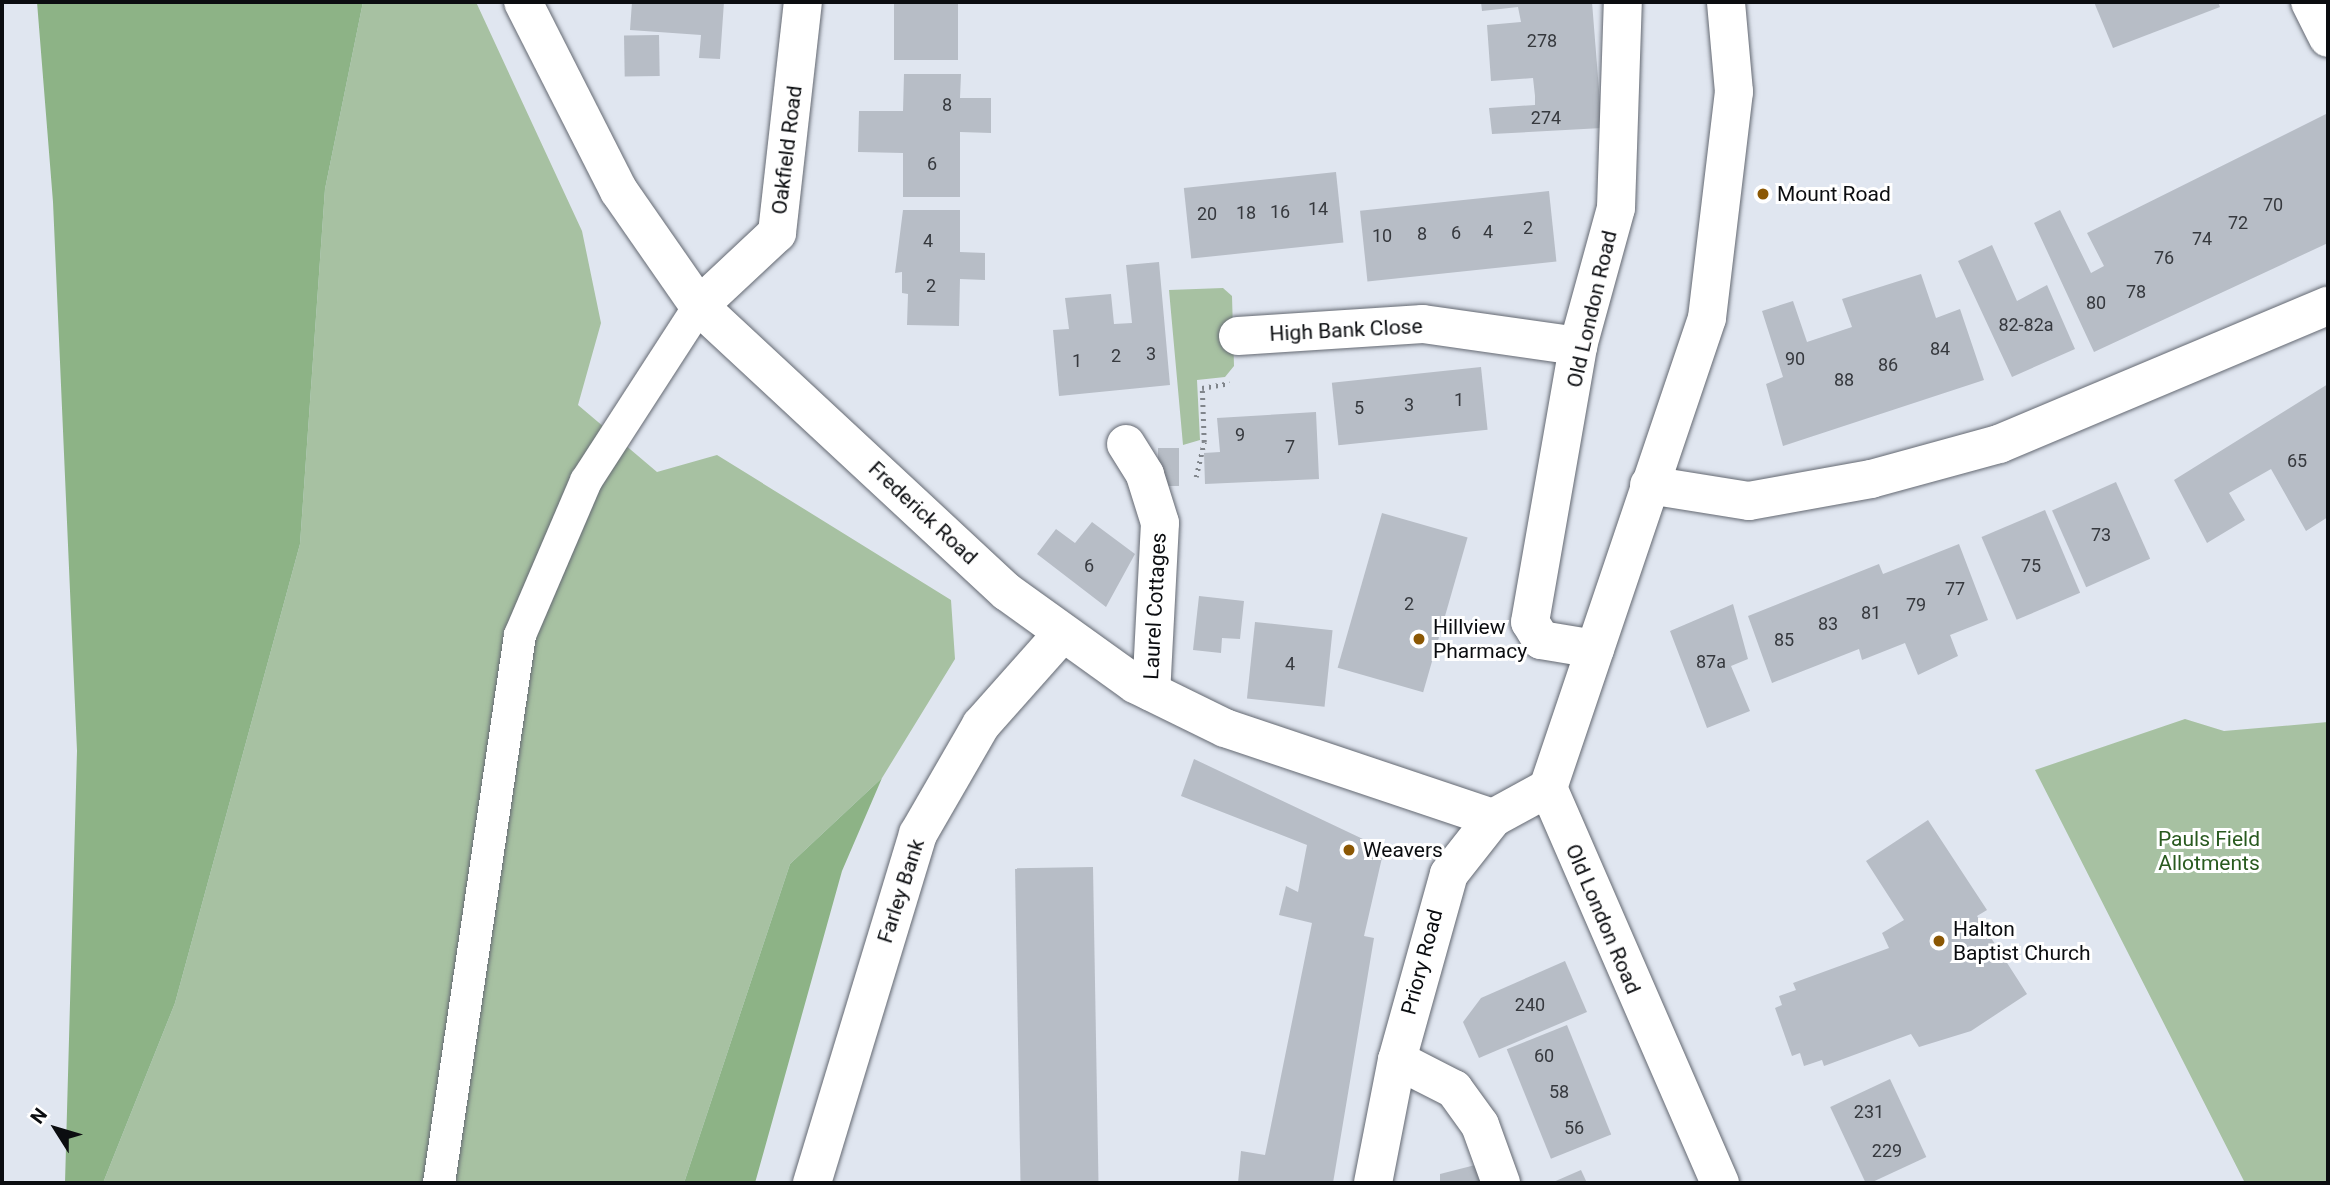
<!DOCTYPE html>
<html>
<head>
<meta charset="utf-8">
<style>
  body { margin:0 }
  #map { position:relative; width:2330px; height:1185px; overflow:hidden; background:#e0e6f0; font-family:Roboto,sans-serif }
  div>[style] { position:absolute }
  .green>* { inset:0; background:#a7c1a2 }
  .forest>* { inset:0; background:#8db386 }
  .building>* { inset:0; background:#b7bdc6; transform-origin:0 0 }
  .path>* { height:4.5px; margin-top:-2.25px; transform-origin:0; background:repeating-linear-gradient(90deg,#80858b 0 2px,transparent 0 7px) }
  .roads { filter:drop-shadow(0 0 2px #646972) drop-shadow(0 0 2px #646972) }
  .lane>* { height:32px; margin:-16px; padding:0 16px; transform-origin:16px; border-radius:16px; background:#fff }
  .street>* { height:38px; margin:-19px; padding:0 19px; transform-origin:19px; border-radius:19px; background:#fff }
  .secondary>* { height:38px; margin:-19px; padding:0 19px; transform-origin:19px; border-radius:19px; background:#fff }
  .highway>* { height:38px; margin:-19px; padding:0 19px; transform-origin:19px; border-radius:19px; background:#fff }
  .dots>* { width:19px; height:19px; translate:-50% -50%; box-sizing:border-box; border:4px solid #fff; border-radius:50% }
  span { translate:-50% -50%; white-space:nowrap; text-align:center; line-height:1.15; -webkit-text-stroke:6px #fff; paint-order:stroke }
  .number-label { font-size:18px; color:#36393e }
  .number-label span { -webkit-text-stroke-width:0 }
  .street-label { font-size:21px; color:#0b0d10 }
  .poi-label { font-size:21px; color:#0b0d10 }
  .left { translate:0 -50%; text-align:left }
  .park-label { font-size:21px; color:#295a1f }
  .frame { position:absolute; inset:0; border:4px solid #0b0d10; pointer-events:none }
  .north { position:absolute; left:21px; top:1094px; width:70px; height:70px; -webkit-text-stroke:5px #fff; paint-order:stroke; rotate:307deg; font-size:19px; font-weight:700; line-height:28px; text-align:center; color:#0b0d10 }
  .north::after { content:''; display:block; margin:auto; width:24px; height:32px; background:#0b0d10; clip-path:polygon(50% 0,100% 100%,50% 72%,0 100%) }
</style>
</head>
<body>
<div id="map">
  <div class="green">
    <div style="clip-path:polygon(363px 2px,476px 2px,582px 231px,601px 323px,578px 405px,657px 472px,717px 455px,951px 600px,955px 659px,882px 778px,790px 864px,684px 1183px,103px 1183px,175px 1003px,300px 544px,325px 189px)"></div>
    <div style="clip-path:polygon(1223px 288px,1232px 296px,1234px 366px,1225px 377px,1197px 380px,1200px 440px,1183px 445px,1169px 290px)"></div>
    <div style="clip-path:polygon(2185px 719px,2224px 731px,2328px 722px,2328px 1183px,2245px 1183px,2035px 770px)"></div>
  </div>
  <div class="forest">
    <div style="clip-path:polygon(37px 2px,363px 2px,325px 189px,300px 544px,175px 1003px,103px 1183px,65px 1183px,77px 751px,53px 202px)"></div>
    <div style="clip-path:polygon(882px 778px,842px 871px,755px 1183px,684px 1183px,790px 864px)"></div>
  </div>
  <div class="building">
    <div style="clip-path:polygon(632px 2px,724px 2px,720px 59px,699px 58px,701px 35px,630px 30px)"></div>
    <div style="left:894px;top:2px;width:64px;height:58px"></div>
    <div style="clip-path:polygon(1481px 2px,1592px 2px,1602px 128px,1492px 134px,1489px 108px,1535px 105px,1535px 96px,1533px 78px,1491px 81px,1487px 25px,1521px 22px,1518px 7px,1482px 11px)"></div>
    <div style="clip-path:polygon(2094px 2px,2218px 2px,2220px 7px,2113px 48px)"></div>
    <div style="left:659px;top:35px;width:41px;height:35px;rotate:89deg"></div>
    <div style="clip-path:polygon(904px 74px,961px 74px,960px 98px,991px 98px,991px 133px,960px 132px,960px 197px,903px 197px,903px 153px,858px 152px,859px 111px,903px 111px)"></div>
    <div style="clip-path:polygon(2328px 113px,2328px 243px,2094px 352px,2034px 223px,2060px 210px,2091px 273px,2104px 266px,2087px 233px)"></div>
    <div style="left:1336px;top:172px;width:71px;height:153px;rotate:84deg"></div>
    <div style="left:1549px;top:191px;width:71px;height:190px;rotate:84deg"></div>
    <div style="clip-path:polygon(903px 210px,960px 210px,960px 252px,985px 253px,985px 280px,960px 279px,959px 326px,907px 325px,908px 294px,902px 293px,902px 272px,895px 273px)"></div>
    <div style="clip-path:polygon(1992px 245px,2017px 301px,2047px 285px,2075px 349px,2012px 377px,1958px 261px)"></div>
    <div style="clip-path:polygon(1159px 262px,1170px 385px,1059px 396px,1053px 330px,1069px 329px,1065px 298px,1111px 294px,1114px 324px,1132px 323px,1126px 265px)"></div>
    <div style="clip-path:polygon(1921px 274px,1936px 318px,1960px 309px,1984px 380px,1783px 446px,1766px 384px,1783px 377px,1762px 311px,1793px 301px,1807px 342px,1852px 327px,1842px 299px)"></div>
    <div style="left:1481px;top:367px;width:63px;height:150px;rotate:84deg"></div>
    <div style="clip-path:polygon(2328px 384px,2328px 517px,2306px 531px,2271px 469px,2229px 493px,2245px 520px,2207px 543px,2174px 480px)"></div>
    <div style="clip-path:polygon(1316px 412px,1319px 479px,1205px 484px,1204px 453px,1220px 452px,1217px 418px)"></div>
    <div style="left:1158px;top:448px;width:21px;height:38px"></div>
    <div style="left:2116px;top:482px;width:84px;height:70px;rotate:66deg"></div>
    <div style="left:2045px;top:510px;width:90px;height:69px;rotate:67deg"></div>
    <div style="left:1382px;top:513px;width:89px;height:161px;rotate:16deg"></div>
    <div style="clip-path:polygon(1092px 522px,1135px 554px,1106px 607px,1037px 554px,1056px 529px,1075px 543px)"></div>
    <div style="clip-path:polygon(1959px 544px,1988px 620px,1950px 635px,1958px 656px,1918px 675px,1905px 643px,1862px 660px,1859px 649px,1772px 683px,1748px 616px,1879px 564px,1883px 574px)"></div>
    <div style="clip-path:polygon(1199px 596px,1244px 601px,1240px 639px,1222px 638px,1221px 653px,1193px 650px)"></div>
    <div style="clip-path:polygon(1733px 604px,1748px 659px,1731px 666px,1750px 711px,1707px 728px,1670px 631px)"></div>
    <div style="left:1255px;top:622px;width:78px;height:77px;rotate:6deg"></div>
    <div style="clip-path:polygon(1194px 759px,1384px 849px,1364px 936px,1374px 938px,1333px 1183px,1238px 1183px,1241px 1151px,1265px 1155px,1312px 923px,1279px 915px,1286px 886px,1298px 892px,1307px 845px,1181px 796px)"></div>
    <div style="clip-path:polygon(1928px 820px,1987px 910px,1977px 916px,2027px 994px,1971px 1031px,1919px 1047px,1911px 1034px,1824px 1066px,1822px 1060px,1804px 1066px,1800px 1053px,1792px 1056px,1775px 1008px,1782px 1005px,1779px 996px,1796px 990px,1793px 983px,1889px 948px,1882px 933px,1904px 920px,1866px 861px)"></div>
    <div style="left:1093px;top:867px;width:316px;height:78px;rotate:89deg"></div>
    <div style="clip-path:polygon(1565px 961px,1587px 1012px,1479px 1058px,1463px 1022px,1481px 998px)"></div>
    <div style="left:1567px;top:1025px;width:118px;height:65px;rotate:68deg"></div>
    <div style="left:1890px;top:1079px;width:86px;height:66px;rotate:65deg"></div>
    <div style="clip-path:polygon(1487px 1162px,1494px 1183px,1440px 1183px,1440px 1174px)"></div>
    <div style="clip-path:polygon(1581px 1170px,1587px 1183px,1551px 1183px)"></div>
  </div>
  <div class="path">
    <div style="left:1196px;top:477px;width:36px;rotate:-77deg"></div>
    <div style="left:1204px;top:442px;width:54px;rotate:-92.1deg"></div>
    <div style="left:1202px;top:388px;width:28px;rotate:-10deg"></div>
  </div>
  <div class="roads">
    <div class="lane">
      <div style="left:439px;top:1183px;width:554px;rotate:-81.59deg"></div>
      <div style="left:520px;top:635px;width:168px;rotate:-66.8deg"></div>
      <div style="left:586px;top:481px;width:208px;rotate:-57.1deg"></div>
    </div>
    <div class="street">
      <div style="left:523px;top:2px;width:212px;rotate:63.1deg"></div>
      <div style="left:619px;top:191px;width:140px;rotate:55.2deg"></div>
      <div style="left:699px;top:306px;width:420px;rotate:42.9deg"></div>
      <div style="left:1007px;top:592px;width:158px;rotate:35.7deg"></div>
      <div style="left:1135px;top:684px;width:100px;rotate:26.1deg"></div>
      <div style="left:1225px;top:728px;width:283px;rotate:18.6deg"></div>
      <div style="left:2310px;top:2px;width:40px;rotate:63.4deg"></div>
      <div style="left:699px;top:306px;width:107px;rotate:-43.1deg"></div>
      <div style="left:777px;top:233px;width:232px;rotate:-83.6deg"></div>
      <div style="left:1238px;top:336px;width:185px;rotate:-3.7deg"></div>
      <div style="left:1423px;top:324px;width:157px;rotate:8.1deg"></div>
      <div style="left:1126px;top:444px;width:36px;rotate:58deg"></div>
      <div style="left:1145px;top:475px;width:50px;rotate:72.6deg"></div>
      <div style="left:1160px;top:523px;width:169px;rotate:93deg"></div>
      <div style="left:1649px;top:485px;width:101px;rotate:9.1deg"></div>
      <div style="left:1749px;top:501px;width:124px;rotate:-10.2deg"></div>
      <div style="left:1871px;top:479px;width:133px;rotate:-15.3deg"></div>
      <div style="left:1999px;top:444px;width:357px;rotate:-22.8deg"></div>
      <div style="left:1595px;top:649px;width:55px;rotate:-170.5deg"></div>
      <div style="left:1541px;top:640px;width:21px;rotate:-121deg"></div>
      <div style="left:1530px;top:622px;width:280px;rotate:-80.1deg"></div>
      <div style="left:1578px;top:346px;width:143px;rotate:-74.6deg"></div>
      <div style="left:1616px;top:208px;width:206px;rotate:-88.1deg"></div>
      <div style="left:1397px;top:1060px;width:64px;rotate:27deg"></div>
      <div style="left:1454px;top:1089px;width:44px;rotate:54.2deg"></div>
      <div style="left:1480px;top:1125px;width:62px;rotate:70.1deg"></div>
      <div style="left:812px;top:1183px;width:365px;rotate:-73.1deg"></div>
      <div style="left:918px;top:834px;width:126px;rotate:-60deg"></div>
      <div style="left:981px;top:725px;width:119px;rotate:-48.4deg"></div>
    </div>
    <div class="secondary">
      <div style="left:1373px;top:1183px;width:125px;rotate:-79deg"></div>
      <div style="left:1397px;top:1060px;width:193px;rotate:-74.4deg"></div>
      <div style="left:1449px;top:874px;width:71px;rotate:-51.8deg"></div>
      <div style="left:1493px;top:818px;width:63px;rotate:-28.6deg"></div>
    </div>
    <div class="highway">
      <div style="left:1720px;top:1183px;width:431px;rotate:-113.5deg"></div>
      <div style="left:1548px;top:788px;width:496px;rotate:-71.3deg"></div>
      <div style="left:1707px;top:318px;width:228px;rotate:-83.2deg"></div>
      <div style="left:1734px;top:92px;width:90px;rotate:-95.1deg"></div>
    </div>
  </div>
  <div class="dots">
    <div style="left:1763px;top:194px;background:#8b5703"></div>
    <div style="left:1419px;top:639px;background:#8b5703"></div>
    <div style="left:1349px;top:850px;background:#8b5703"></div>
    <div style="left:1939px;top:941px;background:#8b5703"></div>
  </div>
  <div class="number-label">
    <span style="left:1542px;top:41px">278</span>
    <span style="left:947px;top:105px">8</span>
    <span style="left:1546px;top:118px">274</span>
    <span style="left:932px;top:164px">6</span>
    <span style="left:2273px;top:205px">70</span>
    <span style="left:1318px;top:209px">14</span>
    <span style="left:1280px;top:212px">16</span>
    <span style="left:1246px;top:213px">18</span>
    <span style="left:1207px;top:214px">20</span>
    <span style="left:2238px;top:223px">72</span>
    <span style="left:1528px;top:228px">2</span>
    <span style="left:1488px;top:232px">4</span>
    <span style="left:1456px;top:233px">6</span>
    <span style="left:1422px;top:234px">8</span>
    <span style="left:1382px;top:236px">10</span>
    <span style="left:2202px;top:239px">74</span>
    <span style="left:928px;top:241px">4</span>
    <span style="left:2164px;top:258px">76</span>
    <span style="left:931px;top:286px">2</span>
    <span style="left:2136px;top:292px">78</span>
    <span style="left:2096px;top:303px">80</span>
    <span style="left:2026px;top:325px">82-82a</span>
    <span style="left:1940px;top:349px">84</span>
    <span style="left:1151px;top:354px">3</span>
    <span style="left:1116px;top:356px">2</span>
    <span style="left:1795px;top:359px">90</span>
    <span style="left:1077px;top:361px">1</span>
    <span style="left:1888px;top:365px">86</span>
    <span style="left:1844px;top:380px">88</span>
    <span style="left:1459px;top:400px">1</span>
    <span style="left:1409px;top:405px">3</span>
    <span style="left:1359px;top:408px">5</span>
    <span style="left:1240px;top:435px">9</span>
    <span style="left:1290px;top:447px">7</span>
    <span style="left:2297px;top:461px">65</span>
    <span style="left:2101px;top:535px">73</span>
    <span style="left:1089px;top:566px">6</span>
    <span style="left:2031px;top:566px">75</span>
    <span style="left:1955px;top:589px">77</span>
    <span style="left:1409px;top:604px">2</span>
    <span style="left:1916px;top:605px">79</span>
    <span style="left:1871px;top:613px">81</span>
    <span style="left:1828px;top:624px">83</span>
    <span style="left:1784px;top:640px">85</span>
    <span style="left:1711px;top:662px">87a</span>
    <span style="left:1290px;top:664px">4</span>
    <span style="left:1530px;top:1005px">240</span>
    <span style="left:1544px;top:1056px">60</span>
    <span style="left:1559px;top:1092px">58</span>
    <span style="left:1869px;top:1112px">231</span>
    <span style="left:1574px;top:1128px">56</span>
    <span style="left:1887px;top:1151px">229</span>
  </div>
  <div class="street-label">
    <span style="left:787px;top:150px;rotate:-83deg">Oakfield Road</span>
    <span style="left:1592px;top:309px;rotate:-77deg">Old London Road</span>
    <span style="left:1346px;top:330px;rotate:-3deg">High Bank Close</span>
    <span style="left:923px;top:513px;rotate:43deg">Frederick Road</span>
    <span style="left:1155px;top:606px;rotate:-87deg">Laurel Cottages</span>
    <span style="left:901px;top:891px;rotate:-72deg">Farley Bank</span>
    <span style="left:1603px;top:919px;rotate:67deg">Old London Road</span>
    <span style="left:1422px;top:962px;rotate:-75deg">Priory Road</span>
  </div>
  <div class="poi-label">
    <span class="left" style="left:1777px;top:194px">Mount Road</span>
    <span class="left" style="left:1433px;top:639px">Hillview<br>Pharmacy</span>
    <span class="left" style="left:1363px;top:850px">Weavers</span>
    <span class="left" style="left:1953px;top:941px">Halton<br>Baptist Church</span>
  </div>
  <div class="park-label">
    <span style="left:2209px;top:851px">Pauls Field<br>Allotments</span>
  </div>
  <div class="frame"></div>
  <div class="north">N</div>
</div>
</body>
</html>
